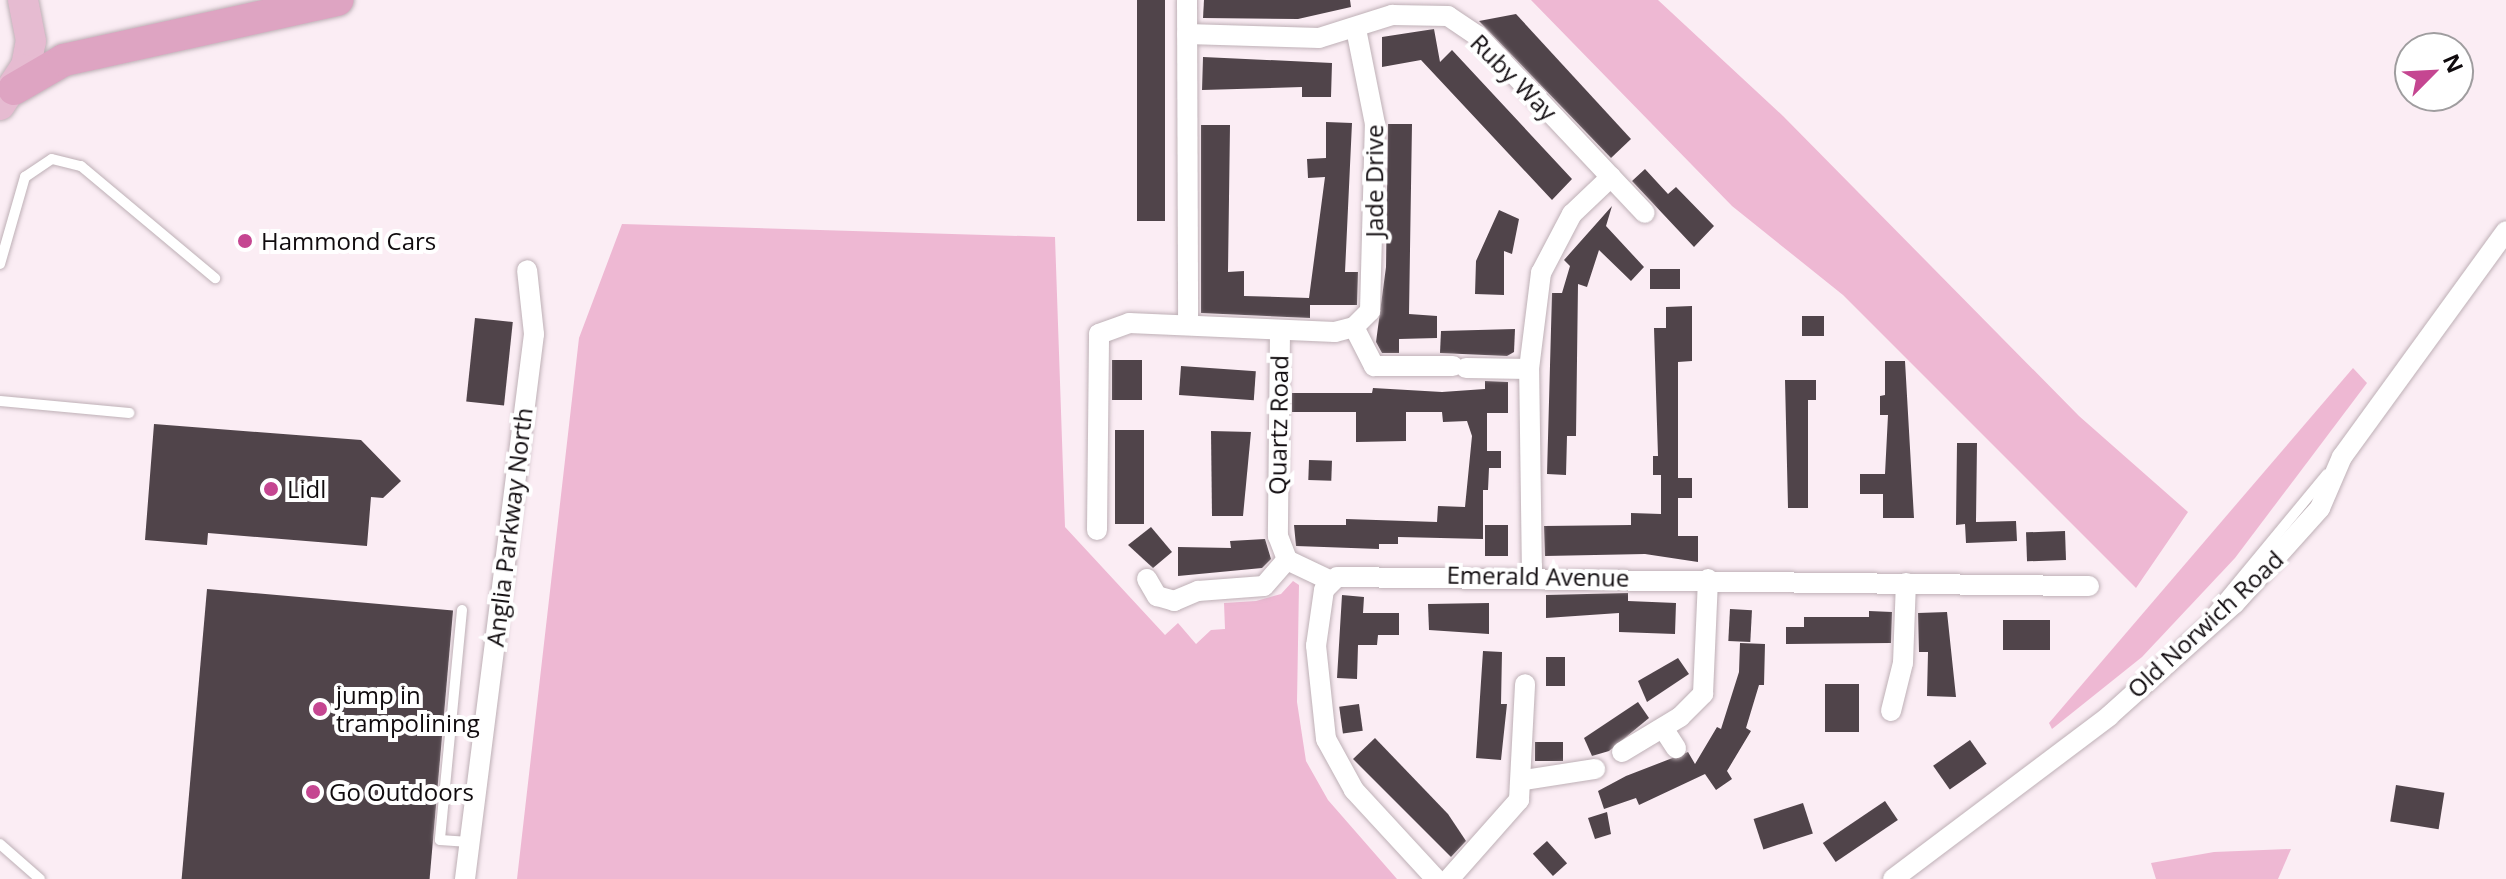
<!DOCTYPE html>
<html>
<head>
<meta charset="utf-8">
<style>
  body { margin:0 }
  #map { position:relative; width:2506px; height:879px; overflow:hidden; background:#fbedf4; font-family:"Open Sans",sans-serif }
  div>[style] { position:absolute }
  .green>* { inset:0; background:#eeb8d3 }
  .building>* { inset:0; background:#50444a; transform-origin:0 0 }
  .roads { filter:drop-shadow(0 0 2px #beb0b6) drop-shadow(0 0 2px #beb0b6) }
  .service>* { height:10px; margin:-5px; padding:0 5px; transform-origin:5px; border-radius:5px; background:#fff }
  .minor>* { height:20px; margin:-10px; padding:0 10px; transform-origin:10px; border-radius:10px; background:#fff }
  .primary>* { height:30px; margin:-15px; padding:0 15px; transform-origin:15px; border-radius:15px; background:#e6bbd1 }
  .trunk>* { height:32px; margin:-16px; padding:0 16px; transform-origin:16px; border-radius:16px; background:#dea4c2 }
  .dots>* { width:22px; height:22px; translate:-50% -50%; box-sizing:border-box; border:4px solid #fff; border-radius:50% }
  span { translate:-50% -50%; white-space:nowrap; text-align:center; line-height:1.15; -webkit-text-stroke:8px #fff; paint-order:stroke }
  .street-label { font-size:24px; color:#100b0e }
  .poi-label { font-size:24px; color:#100b0e }
  .left { translate:0 -50%; text-align:left }
  .north { position:absolute; left:2394px; top:32px; width:80px; height:80px; box-sizing:border-box; background:#fff; border:2px solid #9f9d9f; border-radius:50%; rotate:66deg; font-size:22px; font-weight:700; line-height:32px; text-align:center; color:#100b0e }
  .north::after { content:''; display:block; margin:auto; width:28px; height:36px; background:#c54691; clip-path:polygon(50% 0,100% 100%,50% 72%,0 100%) }
</style>
</head>
<body>
<div id="map">
  <div class="green">
    <div style="clip-path:polygon(1531px 0,1658px 0,1783px 116px,2079px 416px,2188px 512px,2136px 588px,1843px 295px,1732px 206px)"></div>
    <div style="clip-path:polygon(622px 224px,1055px 237px,1065px 527px,1165px 635px,1178px 623px,1196px 644px,1211px 630px,1225px 629px,1224px 603px,1256px 601px,1281px 594px,1293px 581px,1299px 585px,1297px 702px,1306px 761px,1328px 800px,1397px 879px,517px 879px,579px 338px)"></div>
    <div style="clip-path:polygon(2353px 368px,2367px 383px,2235px 558px,2142px 657px,2052px 729px,2049px 723px)"></div>
    <div style="clip-path:polygon(2291px 849px,2278px 879px,2156px 879px,2151px 863px,2214px 852px)"></div>
  </div>
  <div class="building">
    <div style="left:1137px;top:0;width:28px;height:221px"></div>
    <div style="clip-path:polygon(1204px 0,1350px 0,1351px 7px,1298px 19px,1203px 18px)"></div>
    <div style="clip-path:polygon(1516px 14px,1631px 139px,1611px 158px,1479px 21px)"></div>
    <div style="clip-path:polygon(1434px 29px,1440px 62px,1452px 50px,1572px 179px,1552px 200px,1421px 60px,1382px 67px,1382px 37px)"></div>
    <div style="clip-path:polygon(1203px 57px,1332px 63px,1331px 97px,1302px 97px,1302px 87px,1202px 90px)"></div>
    <div style="clip-path:polygon(1326px 122px,1352px 123px,1345px 272px,1358px 272px,1357px 305px,1310px 305px,1310px 318px,1201px 313px,1201px 125px,1230px 125px,1228px 272px,1244px 271px,1244px 296px,1309px 298px,1325px 177px,1308px 178px,1307px 159px,1326px 158px)"></div>
    <div style="clip-path:polygon(1388px 124px,1412px 124px,1409px 314px,1437px 316px,1437px 338px,1399px 339px,1399px 353px,1382px 353px,1376px 342px,1386px 267px)"></div>
    <div style="clip-path:polygon(1645px 169px,1668px 194px,1676px 187px,1714px 226px,1694px 247px,1632px 181px)"></div>
    <div style="clip-path:polygon(1612px 206px,1606px 226px,1644px 267px,1631px 281px,1599px 250px,1587px 287px,1578px 284px,1576px 436px,1567px 436px,1566px 475px,1547px 474px,1552px 293px,1562px 293px,1570px 266px,1564px 260px)"></div>
    <div style="clip-path:polygon(1499px 210px,1519px 219px,1512px 254px,1504px 251px,1504px 295px,1475px 294px,1476px 261px)"></div>
    <div style="left:1650px;top:269px;width:30px;height:20px"></div>
    <div style="clip-path:polygon(1692px 306px,1692px 361px,1678px 362px,1678px 478px,1692px 478px,1692px 498px,1678px 498px,1678px 536px,1698px 536px,1698px 562px,1645px 554px,1545px 556px,1544px 526px,1631px 525px,1631px 513px,1661px 514px,1661px 475px,1653px 475px,1653px 456px,1658px 456px,1654px 328px,1666px 328px,1666px 307px)"></div>
    <div style="left:1802px;top:316px;width:22px;height:20px"></div>
    <div style="left:475px;top:318px;width:38px;height:84px;rotate:6deg"></div>
    <div style="clip-path:polygon(1515px 329px,1514px 352px,1507px 356px,1440px 353px,1441px 331px)"></div>
    <div style="left:1112px;top:360px;width:30px;height:40px"></div>
    <div style="clip-path:polygon(1885px 361px,1905px 361px,1914px 518px,1883px 518px,1883px 494px,1860px 494px,1860px 474px,1885px 474px,1888px 415px,1880px 415px,1880px 396px,1885px 395px)"></div>
    <div style="left:1181px;top:366px;width:75px;height:29px;rotate:4deg"></div>
    <div style="clip-path:polygon(1785px 380px,1816px 380px,1816px 400px,1808px 400px,1808px 508px,1788px 508px)"></div>
    <div style="clip-path:polygon(1485px 381px,1508px 382px,1508px 413px,1487px 413px,1487px 451px,1501px 451px,1501px 468px,1489px 468px,1488px 490px,1483px 490px,1483px 539px,1398px 537px,1398px 544px,1379px 544px,1379px 549px,1296px 546px,1294px 525px,1346px 525px,1346px 519px,1437px 522px,1438px 506px,1465px 507px,1472px 436px,1467px 421px,1443px 422px,1442px 412px,1406px 412px,1406px 441px,1356px 442px,1356px 412px,1292px 412px,1292px 393px,1372px 393px,1373px 388px,1442px 392px,1485px 389px)"></div>
    <div style="clip-path:polygon(154px 424px,361px 440px,401px 481px,383px 498px,371px 497px,367px 546px,208px 533px,207px 545px,145px 540px)"></div>
    <div style="left:1115px;top:430px;width:29px;height:94px"></div>
    <div style="clip-path:polygon(1211px 431px,1251px 432px,1243px 516px,1212px 516px)"></div>
    <div style="clip-path:polygon(1957px 443px,1977px 443px,1976px 522px,2016px 521px,2017px 541px,1966px 543px,1965px 524px,1956px 525px)"></div>
    <div style="left:1309px;top:460px;width:23px;height:20px;rotate:2deg"></div>
    <div style="left:1485px;top:525px;width:23px;height:31px"></div>
    <div style="clip-path:polygon(1151px 527px,1172px 552px,1153px 568px,1128px 545px)"></div>
    <div style="left:2065px;top:531px;width:29px;height:39px;rotate:88deg"></div>
    <div style="clip-path:polygon(1265px 539px,1271px 559px,1262px 568px,1178px 576px,1178px 547px,1231px 548px,1230px 541px)"></div>
    <div style="left:207px;top:589px;width:247px;height:291px;rotate:5deg"></div>
    <div style="clip-path:polygon(1628px 593px,1628px 601px,1676px 603px,1675px 634px,1619px 632px,1619px 613px,1546px 618px,1546px 595px)"></div>
    <div style="clip-path:polygon(1342px 595px,1364px 597px,1363px 613px,1399px 613px,1399px 635px,1378px 635px,1377px 645px,1358px 645px,1357px 679px,1337px 678px)"></div>
    <div style="clip-path:polygon(1489px 603px,1489px 634px,1429px 630px,1428px 604px)"></div>
    <div style="left:1730px;top:609px;width:22px;height:32px;rotate:3deg"></div>
    <div style="clip-path:polygon(1869px 611px,1892px 612px,1891px 643px,1786px 644px,1786px 627px,1804px 627px,1804px 617px,1869px 617px)"></div>
    <div style="clip-path:polygon(1947px 612px,1956px 697px,1927px 696px,1928px 652px,1919px 652px,1918px 613px)"></div>
    <div style="left:2003px;top:620px;width:47px;height:30px"></div>
    <div style="clip-path:polygon(1740px 643px,1765px 644px,1764px 685px,1759px 685px,1746px 728px,1751px 731px,1727px 771px,1732px 779px,1716px 790px,1705px 774px,1639px 805px,1636px 798px,1604px 809px,1598px 791px,1626px 776px,1688px 752px,1695px 764px,1717px 727px,1721px 729px,1739px 672px)"></div>
    <div style="clip-path:polygon(1483px 651px,1502px 652px,1501px 704px,1507px 704px,1501px 760px,1476px 758px)"></div>
    <div style="left:1546px;top:657px;width:19px;height:29px"></div>
    <div style="clip-path:polygon(1678px 658px,1689px 674px,1647px 702px,1638px 681px)"></div>
    <div style="left:1825px;top:684px;width:34px;height:48px"></div>
    <div style="clip-path:polygon(1638px 702px,1649px 718px,1609px 751px,1592px 756px,1584px 738px)"></div>
    <div style="left:1359px;top:704px;width:27px;height:20px;rotate:82deg"></div>
    <div style="clip-path:polygon(1375px 738px,1448px 814px,1466px 841px,1451px 857px,1353px 759px)"></div>
    <div style="left:1970px;top:740px;width:29px;height:45px;rotate:55deg"></div>
    <div style="left:1535px;top:742px;width:28px;height:19px"></div>
    <div style="left:2396px;top:785px;width:49px;height:37px;rotate:9deg"></div>
    <div style="left:1885px;top:801px;width:23px;height:75px;rotate:56deg"></div>
    <div style="left:1803px;top:803px;width:32px;height:52px;rotate:72deg"></div>
    <div style="clip-path:polygon(1607px 812px,1611px 834px,1595px 839px,1588px 818px)"></div>
    <div style="left:1547px;top:841px;width:30px;height:19px;rotate:48deg"></div>
  </div>
  <div class="roads">
    <div class="service">
      <div style="left:0;top:264px;width:91px;rotate:-74deg"></div>
      <div style="left:25px;top:177px;width:32px;rotate:-34deg"></div>
      <div style="left:52px;top:159px;width:30px;rotate:14deg"></div>
      <div style="left:81px;top:166px;width:175px;rotate:39.9deg"></div>
      <div style="left:0;top:401px;width:130px;rotate:5.3deg"></div>
      <div style="left:462px;top:610px;width:231px;rotate:95.5deg"></div>
      <div style="left:440px;top:840px;width:29px;rotate:4deg"></div>
      <div style="left:2212px;top:613px;width:180px;rotate:-50.4deg"></div>
      <div style="left:0;top:844px;width:53px;rotate:41.2deg"></div>
    </div>
    <div class="minor">
      <div style="left:1187px;top:0;width:324px;rotate:89.8deg"></div>
      <div style="left:1187px;top:34px;width:132px;rotate:1.7deg"></div>
      <div style="left:1319px;top:38px;width:77px;rotate:-17.5deg"></div>
      <div style="left:1392px;top:15px;width:56px;rotate:1deg"></div>
      <div style="left:1448px;top:16px;width:36px;rotate:34deg"></div>
      <div style="left:1478px;top:36px;width:243px;rotate:46.7deg"></div>
      <div style="left:1354px;top:327px;width:44px;rotate:62.9deg"></div>
      <div style="left:1374px;top:366px;width:79px"></div>
      <div style="left:1280px;top:332px;width:204px;rotate:90.6deg"></div>
      <div style="left:1278px;top:536px;width:26px;rotate:69deg"></div>
      <div style="left:1287px;top:560px;width:49px;rotate:25.5deg"></div>
      <div style="left:1466px;top:368px;width:63px;rotate:0.9deg"></div>
      <div style="left:1097px;top:530px;width:196px;rotate:-89.4deg"></div>
      <div style="left:1099px;top:334px;width:32px;rotate:-20deg"></div>
      <div style="left:1129px;top:323px;width:206px;rotate:2.5deg"></div>
      <div style="left:1335px;top:332px;width:20px;rotate:-15deg"></div>
      <div style="left:1354px;top:327px;width:23px;rotate:-45deg"></div>
      <div style="left:1370px;top:311px;width:187px;rotate:-88.5deg"></div>
      <div style="left:1375px;top:124px;width:97px;rotate:-101.3deg"></div>
      <div style="left:1532px;top:576px;width:207px;rotate:-90.8deg"></div>
      <div style="left:1529px;top:369px;width:97px;rotate:-82.9deg"></div>
      <div style="left:1541px;top:273px;width:67px;rotate:-62.3deg"></div>
      <div style="left:1572px;top:214px;width:54px;rotate:-43.5deg"></div>
      <div style="left:1147px;top:579px;width:20px;rotate:60deg"></div>
      <div style="left:1157px;top:596px;width:18px;rotate:16deg"></div>
      <div style="left:1174px;top:601px;width:26px;rotate:-23deg"></div>
      <div style="left:1198px;top:591px;width:66px;rotate:-4.3deg"></div>
      <div style="left:1264px;top:586px;width:35px;rotate:-49deg"></div>
      <div style="left:1891px;top:711px;width:49px;rotate:-76deg"></div>
      <div style="left:1903px;top:663px;width:80px;rotate:-87.9deg"></div>
      <div style="left:1663px;top:728px;width:24px;rotate:57deg"></div>
      <div style="left:1622px;top:752px;width:68px;rotate:-31.1deg"></div>
      <div style="left:1680px;top:717px;width:33px;rotate:-45deg"></div>
      <div style="left:1703px;top:694px;width:115px;rotate:-87.5deg"></div>
      <div style="left:1524px;top:780px;width:72px;rotate:-8.8deg"></div>
      <div style="left:465px;top:879px;width:549px;rotate:-82.78deg"></div>
      <div style="left:534px;top:334px;width:64px;rotate:-96.2deg"></div>
      <div style="left:1436px;top:879px;width:121px;rotate:-132.7deg"></div>
      <div style="left:1354px;top:790px;width:58px;rotate:-118.8deg"></div>
      <div style="left:1326px;top:739px;width:94px;rotate:-96.1deg"></div>
      <div style="left:1316px;top:646px;width:57px;rotate:-81.9deg"></div>
      <div style="left:1324px;top:590px;width:18px;rotate:-45deg"></div>
      <div style="left:1337px;top:577px;width:752px;rotate:0.69deg"></div>
      <div style="left:1449px;top:879px;width:106px;rotate:-48.5deg"></div>
      <div style="left:1519px;top:800px;width:116px;rotate:-87deg"></div>
      <div style="left:1893px;top:879px;width:271px;rotate:-37deg"></div>
      <div style="left:2109px;top:716px;width:168px;rotate:-41.9deg"></div>
      <div style="left:2234px;top:604px;width:129px;rotate:-48.1deg"></div>
      <div style="left:2320px;top:508px;width:56px;rotate:-66.7deg"></div>
      <div style="left:2342px;top:457px;width:279px;rotate:-54deg"></div>
    </div>
    <div class="primary">
      <div style="left:0;top:105px;width:47px;rotate:-56.3deg"></div>
      <div style="left:26px;top:66px;width:25px;rotate:-79deg"></div>
      <div style="left:31px;top:41px;width:42px;rotate:-101deg"></div>
    </div>
    <div class="trunk">
      <div style="left:14px;top:89px;width:58px;rotate:-30.1deg"></div>
      <div style="left:64px;top:60px;width:280px;rotate:-12.4deg"></div>
    </div>
  </div>
  <div class="dots">
    <div style="left:245px;top:241px;background:#c54691"></div>
    <div style="left:271px;top:489px;background:#c54691"></div>
    <div style="left:320px;top:709px;background:#c54691"></div>
    <div style="left:313px;top:792px;background:#c54691"></div>
  </div>
  <div class="street-label">
    <span style="left:1514px;top:77px;rotate:45deg">Ruby Way</span>
    <span style="left:1374px;top:181px;rotate:-90deg">Jade Drive</span>
    <span style="left:1278px;top:425px;rotate:-89deg">Quartz Road</span>
    <span style="left:509px;top:527px;rotate:-83deg">Anglia Parkway North</span>
    <span style="left:1538px;top:576px;rotate:1deg">Emerald Avenue</span>
    <span style="left:2205px;top:624px;rotate:-43deg">Old Norwich Road</span>
  </div>
  <div class="poi-label">
    <span class="left" style="left:261px;top:241px">Hammond Cars</span>
    <span class="left" style="left:287px;top:489px">Lidl</span>
    <span class="left" style="left:336px;top:709px">jump in<br>trampolining</span>
    <span class="left" style="left:329px;top:792px">Go Outdoors</span>
  </div>
  <div class="north">N</div>
</div>
</body>
</html>
